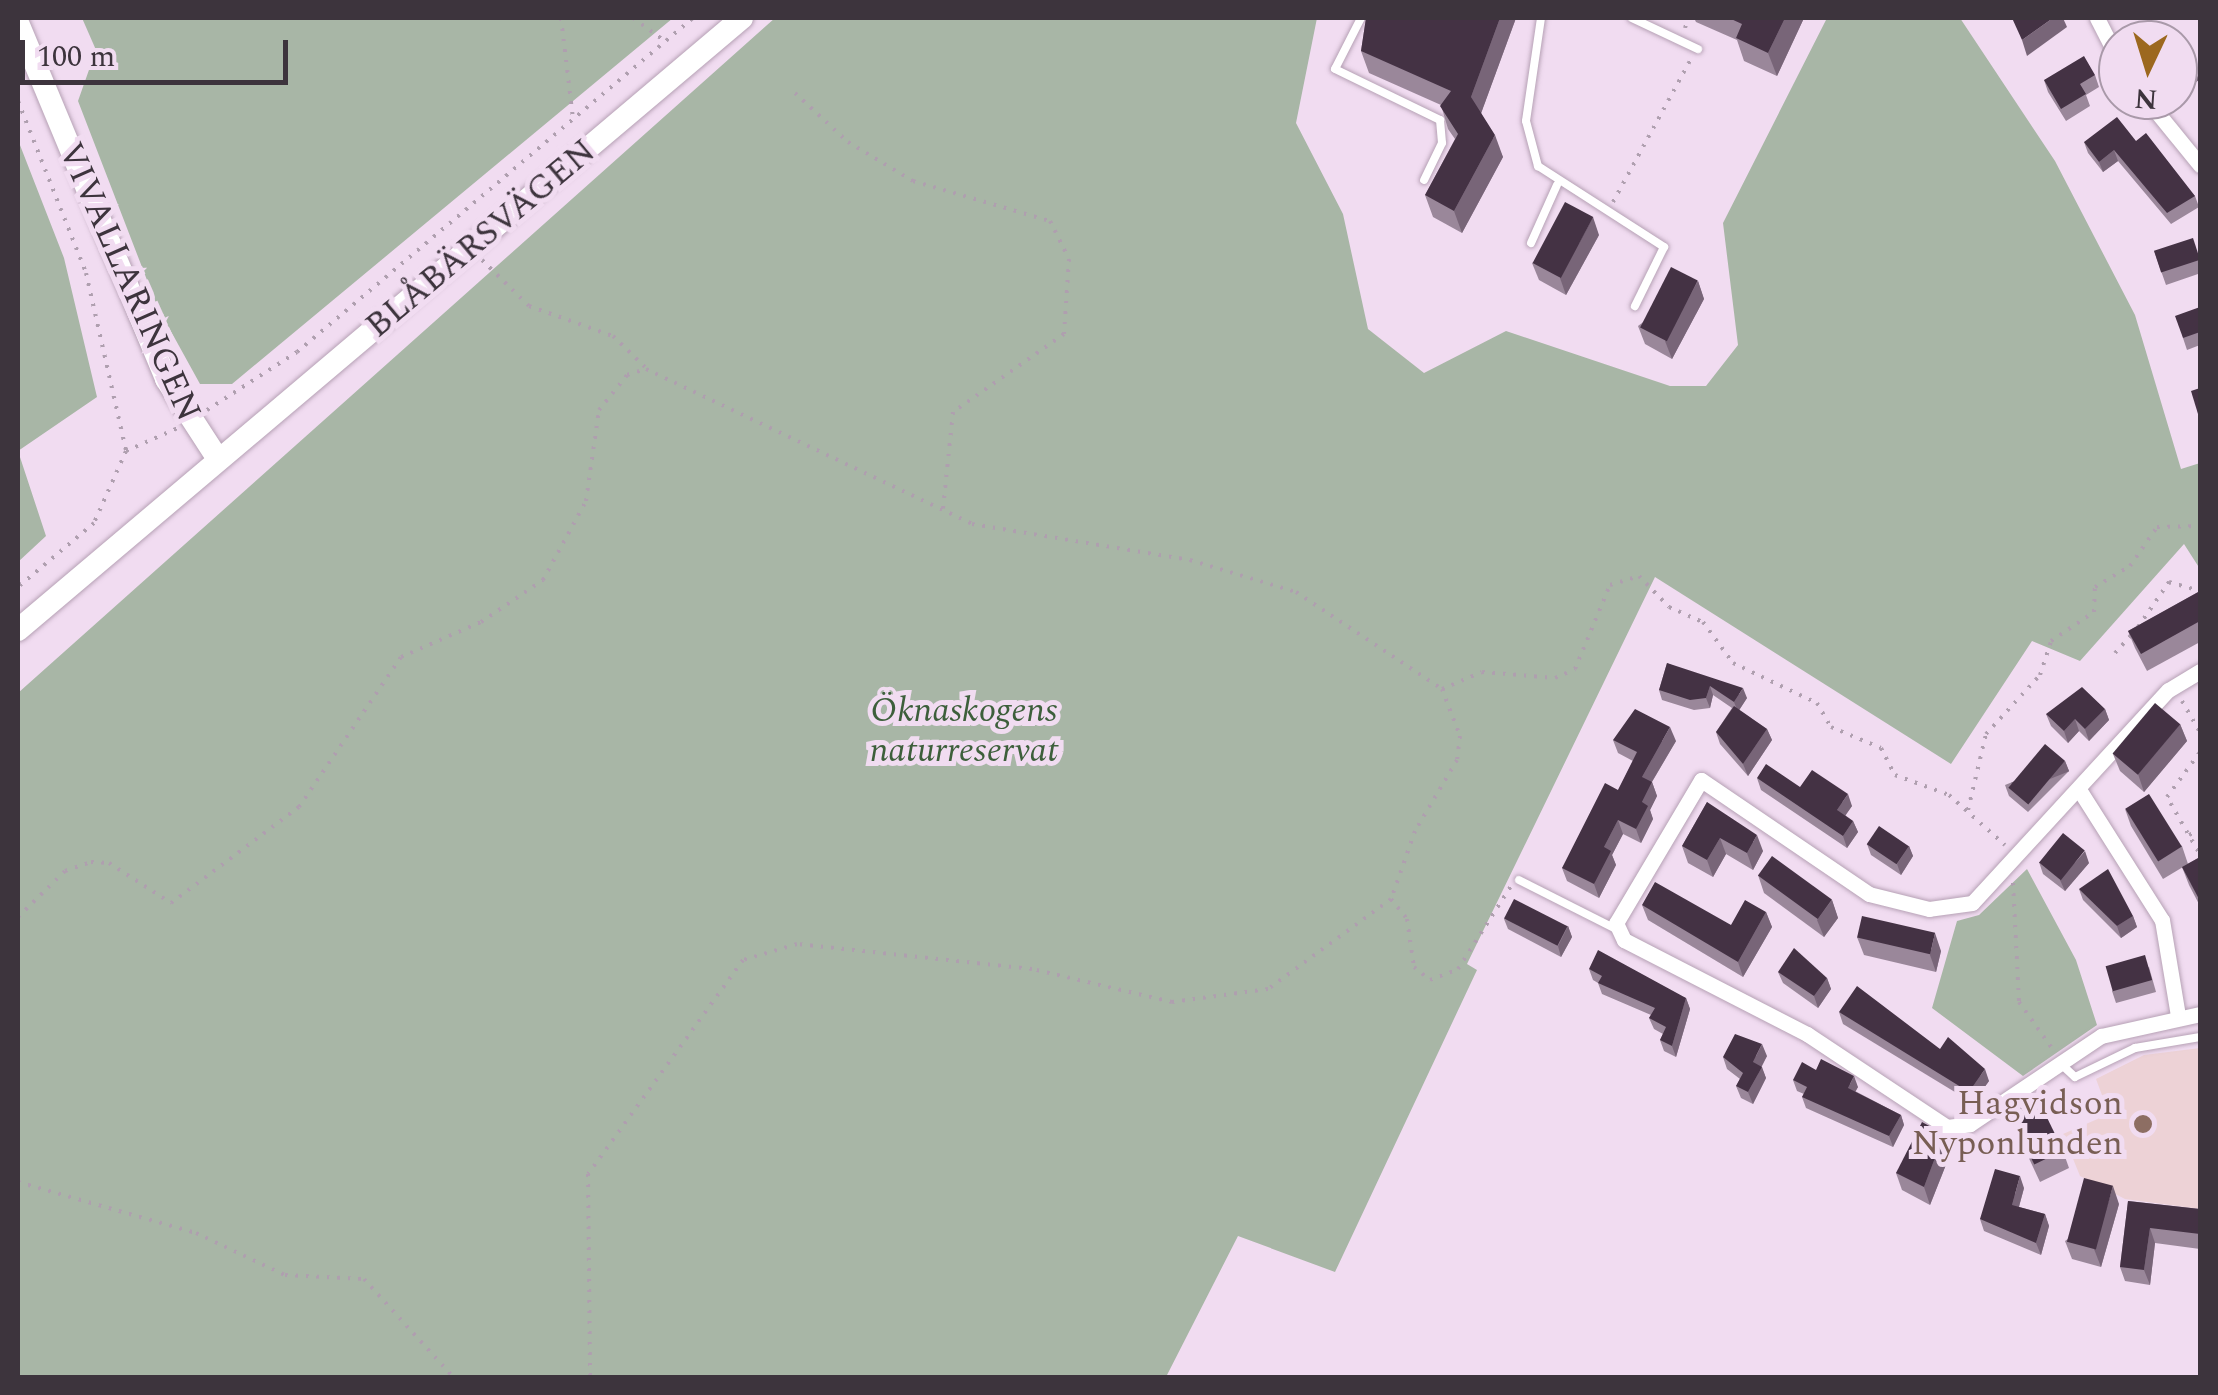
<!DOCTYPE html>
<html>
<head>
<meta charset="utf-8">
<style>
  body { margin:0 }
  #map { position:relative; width:2218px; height:1395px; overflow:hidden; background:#f1dcf1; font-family:Spectral,serif }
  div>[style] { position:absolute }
  .education>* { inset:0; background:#edd2d6 }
  .green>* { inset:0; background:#a8b6a6 }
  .path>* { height:4px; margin-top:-2px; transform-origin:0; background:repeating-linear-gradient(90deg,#af9faf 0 2.5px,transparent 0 10.5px) }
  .roads { filter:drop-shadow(0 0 2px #b6a1b5) drop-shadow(0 0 2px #b6a1b5) }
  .lane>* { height:8px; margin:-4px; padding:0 4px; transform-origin:4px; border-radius:4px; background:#fff }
  .street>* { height:15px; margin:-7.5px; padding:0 7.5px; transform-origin:7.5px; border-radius:7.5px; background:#fff }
  .secondary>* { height:22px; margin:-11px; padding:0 11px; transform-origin:11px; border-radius:11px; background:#fff }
  .wall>* { inset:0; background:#9a879a }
  .shaded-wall>* { inset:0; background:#786578; transform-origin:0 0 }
  .building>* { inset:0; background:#443244; transform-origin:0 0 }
  .dots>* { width:28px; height:28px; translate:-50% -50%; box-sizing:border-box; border:5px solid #f1dcf1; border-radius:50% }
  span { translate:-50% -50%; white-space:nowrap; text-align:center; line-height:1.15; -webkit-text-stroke:10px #f1dcf1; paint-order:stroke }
  .street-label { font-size:35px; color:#3d343d }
  .park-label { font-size:35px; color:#3d5f3b; font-style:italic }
  .education-label { font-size:35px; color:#785e54 }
  .right { translate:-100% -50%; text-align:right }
  .frame { position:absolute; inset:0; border:20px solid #3d343d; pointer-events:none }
  .north { position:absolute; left:2098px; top:20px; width:100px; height:100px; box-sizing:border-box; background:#f1dcf1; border:2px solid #a999a9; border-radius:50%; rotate:184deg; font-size:28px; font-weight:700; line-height:40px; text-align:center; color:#3d343d }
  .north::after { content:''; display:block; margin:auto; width:35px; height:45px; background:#9c681f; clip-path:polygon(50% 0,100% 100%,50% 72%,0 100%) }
  .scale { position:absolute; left:20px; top:40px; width:268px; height:45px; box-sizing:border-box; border:5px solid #3d343d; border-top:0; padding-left:12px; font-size:30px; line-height:35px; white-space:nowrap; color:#3d343d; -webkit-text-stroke:8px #f1dcf1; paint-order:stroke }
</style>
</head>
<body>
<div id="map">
  <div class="education">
    <div style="clip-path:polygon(2200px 1048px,2200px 1209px,2125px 1199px,2080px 1176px,2063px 1134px,2109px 1114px,2096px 1079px,2144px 1055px)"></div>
  </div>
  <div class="green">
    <div style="clip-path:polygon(82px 18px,673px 18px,232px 384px,200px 384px,157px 306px,78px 101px,96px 50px)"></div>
    <div style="clip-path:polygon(775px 18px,1317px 18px,1296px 123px,1343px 214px,1368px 329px,1424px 373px,1506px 331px,1670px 386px,1706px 386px,1738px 345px,1723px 223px,1827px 18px,1960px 18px,2055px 161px,2135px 315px,2181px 469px,2200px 463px,2200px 569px,2184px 544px,2080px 661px,2032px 641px,1951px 764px,1655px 577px,1467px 964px,1477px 970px,1335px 1272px,1238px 1236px,1166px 1377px,18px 1377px,18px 693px)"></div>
    <div style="clip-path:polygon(18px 140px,64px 258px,97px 397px,18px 451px,46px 536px,18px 562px)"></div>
    <div style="clip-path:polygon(2027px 869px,2076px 960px,2097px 1025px,2023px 1076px,1932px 1008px,1957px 921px,1979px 915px)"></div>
  </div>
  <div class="path">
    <div style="left:561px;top:18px;width:101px;rotate:83.2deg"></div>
    <div style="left:633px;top:18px;width:39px;rotate:36deg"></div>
    <div style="left:1685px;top:28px;width:10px;rotate:-73deg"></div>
    <div style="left:795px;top:93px;width:72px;rotate:42.8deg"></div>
    <div style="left:848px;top:142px;width:76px;rotate:31deg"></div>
    <div style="left:913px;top:181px;width:143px;rotate:16.3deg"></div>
    <div style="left:1050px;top:221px;width:42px;rotate:63.4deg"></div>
    <div style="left:1069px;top:259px;width:75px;rotate:93.8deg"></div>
    <div style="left:1064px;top:334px;width:136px;rotate:144.9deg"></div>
    <div style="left:953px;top:412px;width:97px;rotate:95.9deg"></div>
    <div style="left:18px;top:101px;width:185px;rotate:68.4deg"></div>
    <div style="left:86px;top:273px;width:182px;rotate:77.3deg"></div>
    <div style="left:126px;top:451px;width:79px;rotate:114deg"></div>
    <div style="left:94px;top:523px;width:99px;rotate:139.9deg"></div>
    <div style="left:1613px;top:202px;width:165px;rotate:-61.4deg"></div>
    <div style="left:482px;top:260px;width:66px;rotate:44.4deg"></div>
    <div style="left:529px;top:306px;width:89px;rotate:19.7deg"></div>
    <div style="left:613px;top:336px;width:45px;rotate:44.1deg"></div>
    <div style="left:207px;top:410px;width:107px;rotate:-32.8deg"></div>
    <div style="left:297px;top:352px;width:518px;rotate:-40.15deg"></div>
    <div style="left:126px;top:451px;width:57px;rotate:-23.9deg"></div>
    <div style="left:2138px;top:627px;width:55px;rotate:-55.4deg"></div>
    <div style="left:2169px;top:582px;width:32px;rotate:16deg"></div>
    <div style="left:2115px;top:653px;width:25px;rotate:-48deg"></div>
    <div style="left:1442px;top:689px;width:43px;rotate:-23deg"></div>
    <div style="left:1482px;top:672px;width:73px;rotate:4.7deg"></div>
    <div style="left:1555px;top:678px;width:22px;rotate:-24deg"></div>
    <div style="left:1575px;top:669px;width:91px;rotate:-67.4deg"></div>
    <div style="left:1610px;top:585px;width:30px;rotate:-17deg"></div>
    <div style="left:1639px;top:576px;width:43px;rotate:45.9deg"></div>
    <div style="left:1669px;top:607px;width:37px;rotate:24deg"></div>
    <div style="left:1703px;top:622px;width:51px;rotate:53.8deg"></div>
    <div style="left:1733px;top:663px;width:93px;rotate:25.5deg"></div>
    <div style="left:1817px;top:703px;width:28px;rotate:60deg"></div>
    <div style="left:1831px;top:727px;width:54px;rotate:22.8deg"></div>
    <div style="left:1881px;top:748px;width:30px;rotate:63deg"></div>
    <div style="left:1895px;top:775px;width:58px;rotate:20.3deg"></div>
    <div style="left:1949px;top:795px;width:75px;rotate:41.8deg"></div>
    <div style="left:2182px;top:701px;width:36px;rotate:60deg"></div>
    <div style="left:1968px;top:810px;width:78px;rotate:-76.7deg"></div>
    <div style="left:1986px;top:734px;width:80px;rotate:-47.5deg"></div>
    <div style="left:2040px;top:675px;width:36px;rotate:-72deg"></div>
    <div style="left:2051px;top:641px;width:52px;rotate:-34deg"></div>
    <div style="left:2094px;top:612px;width:25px;rotate:-88deg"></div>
    <div style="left:2095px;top:587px;width:41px;rotate:-31deg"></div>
    <div style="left:2130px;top:566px;width:47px;rotate:-55.3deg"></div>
    <div style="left:2157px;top:527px;width:43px;rotate:-1.3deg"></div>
    <div style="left:2189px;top:835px;width:12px;rotate:-24deg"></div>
    <div style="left:2198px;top:851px;width:62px;rotate:-119.9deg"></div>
    <div style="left:2167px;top:797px;width:56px;rotate:-53.7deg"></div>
    <div style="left:2013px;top:883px;width:119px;rotate:87.1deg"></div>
    <div style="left:2019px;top:1002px;width:60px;rotate:54.5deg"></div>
    <div style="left:1391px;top:899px;width:26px;rotate:51deg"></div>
    <div style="left:1407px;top:919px;width:49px;rotate:81.7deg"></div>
    <div style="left:1414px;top:967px;width:21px;rotate:39deg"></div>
    <div style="left:1430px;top:980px;width:30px;rotate:-21deg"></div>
    <div style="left:1458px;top:969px;width:98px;rotate:-57.4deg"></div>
    <div style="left:18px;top:917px;width:66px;rotate:-44.4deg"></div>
    <div style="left:65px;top:871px;width:28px;rotate:-19deg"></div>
    <div style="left:91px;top:862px;width:18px;rotate:3deg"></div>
    <div style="left:109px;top:863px;width:74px;rotate:32.8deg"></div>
    <div style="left:171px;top:903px;width:160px;rotate:-36.9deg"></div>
    <div style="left:299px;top:807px;width:181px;rotate:-55.8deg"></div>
    <div style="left:401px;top:657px;width:87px;rotate:-23.6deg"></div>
    <div style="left:481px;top:622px;width:75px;rotate:-34.1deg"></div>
    <div style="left:543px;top:580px;width:90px;rotate:-61.4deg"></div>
    <div style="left:586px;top:501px;width:92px;rotate:-81.9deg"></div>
    <div style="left:599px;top:410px;width:45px;rotate:-51.3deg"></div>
    <div style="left:627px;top:375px;width:20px;rotate:-18deg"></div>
    <div style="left:646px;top:369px;width:361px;rotate:25.4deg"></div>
    <div style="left:972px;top:524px;width:221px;rotate:9.4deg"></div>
    <div style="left:1190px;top:560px;width:111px;rotate:16.8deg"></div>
    <div style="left:1296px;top:592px;width:175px;rotate:33.6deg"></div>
    <div style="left:1442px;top:689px;width:50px;rotate:69deg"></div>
    <div style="left:1460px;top:736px;width:24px;rotate:97deg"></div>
    <div style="left:1457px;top:760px;width:82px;rotate:120.6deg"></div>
    <div style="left:1415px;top:831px;width:72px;rotate:109.4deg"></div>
    <div style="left:1391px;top:899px;width:152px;rotate:143.8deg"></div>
    <div style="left:1268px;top:989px;width:97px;rotate:172.3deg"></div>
    <div style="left:1172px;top:1002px;width:144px;rotate:-166.7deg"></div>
    <div style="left:1032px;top:969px;width:236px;rotate:-173.9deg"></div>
    <div style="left:797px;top:944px;width:56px;rotate:163.5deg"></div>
    <div style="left:743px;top:960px;width:264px;rotate:125.9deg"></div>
    <div style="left:588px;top:1174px;width:204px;rotate:89.4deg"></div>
    <div style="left:18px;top:1182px;width:185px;rotate:16deg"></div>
    <div style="left:196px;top:1233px;width:98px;rotate:25.3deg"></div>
    <div style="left:285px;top:1275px;width:79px;rotate:2.9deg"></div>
    <div style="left:364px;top:1279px;width:134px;rotate:47.7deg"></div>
  </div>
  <div class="roads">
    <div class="lane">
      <div style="left:1361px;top:18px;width:57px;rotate:117deg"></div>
      <div style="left:1335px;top:69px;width:117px;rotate:25.9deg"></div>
      <div style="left:1440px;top:120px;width:23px;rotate:85deg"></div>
      <div style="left:1442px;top:143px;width:41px;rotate:115.9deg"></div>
      <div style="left:1541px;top:18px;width:104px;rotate:98.3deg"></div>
      <div style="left:1526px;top:121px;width:47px;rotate:75.1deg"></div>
      <div style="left:1538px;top:166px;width:150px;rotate:32.7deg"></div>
      <div style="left:1664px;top:247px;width:66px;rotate:116.2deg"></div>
      <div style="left:1632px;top:18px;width:73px;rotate:25.2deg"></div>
      <div style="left:1531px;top:243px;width:64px;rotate:-65.9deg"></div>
      <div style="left:1519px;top:880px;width:109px;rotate:26.8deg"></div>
      <div style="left:2061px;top:1064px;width:19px;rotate:43deg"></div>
      <div style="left:2075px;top:1077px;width:67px;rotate:-25.8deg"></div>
      <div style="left:2135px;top:1048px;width:66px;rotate:-9.6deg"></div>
    </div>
    <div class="street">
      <div style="left:2097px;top:18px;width:46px;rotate:62.9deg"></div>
      <div style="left:2147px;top:100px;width:84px;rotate:50.8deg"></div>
      <div style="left:2200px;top:671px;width:37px;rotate:149deg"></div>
      <div style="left:2168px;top:690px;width:289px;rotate:132.6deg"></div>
      <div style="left:1972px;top:903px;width:43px;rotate:172.1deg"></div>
      <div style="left:1929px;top:909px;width:62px;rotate:-166deg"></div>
      <div style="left:1869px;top:894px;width:203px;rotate:-145.8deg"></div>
      <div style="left:1701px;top:780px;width:166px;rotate:120.7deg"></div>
      <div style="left:1616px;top:923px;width:19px;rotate:65deg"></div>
      <div style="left:1624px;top:940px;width:206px;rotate:27.2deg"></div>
      <div style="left:1807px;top:1034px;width:168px;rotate:33.6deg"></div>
      <div style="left:1947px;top:1127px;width:23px;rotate:-7deg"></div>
      <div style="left:1970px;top:1124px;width:158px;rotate:-33.9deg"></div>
      <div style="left:2101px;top:1036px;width:101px;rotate:-12.5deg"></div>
      <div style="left:2080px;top:791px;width:153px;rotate:57.6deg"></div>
      <div style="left:2162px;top:920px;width:97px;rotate:80.5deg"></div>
    </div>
    <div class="secondary">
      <div style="left:18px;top:23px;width:386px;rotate:67.4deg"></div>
      <div style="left:166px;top:379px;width:95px;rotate:57deg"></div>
      <div style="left:18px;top:630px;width:948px;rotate:-40.21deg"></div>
    </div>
  </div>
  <div class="wall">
    <div style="clip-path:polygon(1366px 18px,1516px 18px,1481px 113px,1503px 157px,1462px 233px,1433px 217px,1425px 195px,1455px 139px,1448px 129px,1441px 105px,1369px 73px,1361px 51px)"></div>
    <div style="clip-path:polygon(1694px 18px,1804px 18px,1777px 76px,1744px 61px,1737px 40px,1696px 22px)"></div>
    <div style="clip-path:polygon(2095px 75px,2099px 87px,2086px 95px,2090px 106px,2066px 121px,2048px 92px,2044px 80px)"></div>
    <div style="clip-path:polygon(2136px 141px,2195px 196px,2199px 207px,2171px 224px,2118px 161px,2103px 172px,2088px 153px,2084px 142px)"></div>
    <div style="clip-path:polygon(1599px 235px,1566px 295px,1539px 280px,1532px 263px)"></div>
    <div style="clip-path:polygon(2154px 251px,2200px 259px,2200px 280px,2198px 274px,2166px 285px)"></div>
    <div style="clip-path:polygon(1698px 281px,1704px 299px,1672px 359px,1645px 344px,1638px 326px)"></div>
    <div style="clip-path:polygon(2200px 307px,2200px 345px,2187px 350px,2183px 338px)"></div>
    <div style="clip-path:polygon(2200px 591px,2200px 642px,2147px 671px,2135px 648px,2128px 631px)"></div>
    <div style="clip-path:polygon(1667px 663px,1747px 698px,1739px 710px,1767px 729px,1772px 740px,1748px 776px,1720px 744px,1716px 732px,1732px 708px,1713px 695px,1710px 708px,1694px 710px,1662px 700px,1659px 690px)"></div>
    <div style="clip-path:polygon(2105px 709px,2109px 720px,2089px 741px,2079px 731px,2068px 743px,2051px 726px,2046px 714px)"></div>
    <div style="clip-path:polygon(2180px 724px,2187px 741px,2144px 792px,2120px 771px,2113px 754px)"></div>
    <div style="clip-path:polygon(1613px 740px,1676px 741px,1652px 782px,1657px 796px,1650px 810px,1653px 819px,1641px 843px,1623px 834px,1612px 855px,1616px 865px,1599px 898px,1567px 881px,1562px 868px,1618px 790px,1633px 761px,1618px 753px)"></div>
    <div style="clip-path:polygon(2065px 761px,2069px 771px,2028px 812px,2009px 796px,2005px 785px)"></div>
    <div style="clip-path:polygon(1757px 778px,1800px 787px,1852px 806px,1845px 815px,1853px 821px,1858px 832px,1847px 848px,1761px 790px)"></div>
    <div style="clip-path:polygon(1707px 802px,1763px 851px,1753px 870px,1726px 854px,1713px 877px,1688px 863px,1682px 846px)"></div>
    <div style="clip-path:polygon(2125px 809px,2182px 846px,2188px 864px,2163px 879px,2131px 826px)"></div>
    <div style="clip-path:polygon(1867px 844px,1909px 846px,1913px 856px,1901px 875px,1871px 855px)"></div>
    <div style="clip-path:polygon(2200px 857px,2200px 906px,2189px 885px,2182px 867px)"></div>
    <div style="clip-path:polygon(2039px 862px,2089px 863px,2065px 891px,2043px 874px)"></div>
    <div style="clip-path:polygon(1758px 875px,1832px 900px,1838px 918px,1824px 937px,1764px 893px)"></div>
    <div style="clip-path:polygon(2079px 889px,2133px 916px,2137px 927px,2121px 938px,2083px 900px)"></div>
    <div style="clip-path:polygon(1642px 905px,1731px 925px,1766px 912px,1772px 927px,1743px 977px,1648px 920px)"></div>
    <div style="clip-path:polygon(1504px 919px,1568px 926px,1572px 937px,1561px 957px,1508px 929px)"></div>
    <div style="clip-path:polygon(1857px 937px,1941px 951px,1936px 972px,1864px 955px)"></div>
    <div style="clip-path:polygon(2149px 967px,2156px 992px,2116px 1003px,2112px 991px)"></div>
    <div style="clip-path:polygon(1589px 969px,1686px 998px,1690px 1009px,1676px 1057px,1664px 1051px,1660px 1040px,1663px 1034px,1654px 1029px,1649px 1018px,1651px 1015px,1602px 994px,1598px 983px,1593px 980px)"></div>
    <div style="clip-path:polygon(1778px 972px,1827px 978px,1831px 989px,1818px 1008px,1783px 983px)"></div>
    <div style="clip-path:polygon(1839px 1012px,1940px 1049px,1989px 1081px,1973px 1103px,1843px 1024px)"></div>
    <div style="clip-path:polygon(1767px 1056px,1761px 1066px,1766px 1078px,1753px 1104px,1741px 1098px,1736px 1086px,1740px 1079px,1727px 1069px,1723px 1057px)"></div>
    <div style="clip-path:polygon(1816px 1070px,1858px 1087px,1855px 1091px,1901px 1115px,1904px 1125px,1893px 1147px,1806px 1108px,1802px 1097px,1804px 1094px,1797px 1091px,1793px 1080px)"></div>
    <div style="clip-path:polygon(2006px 1107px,2063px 1151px,2069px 1168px,2040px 1182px,2013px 1124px)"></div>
    <div style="clip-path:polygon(1944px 1134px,1951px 1152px,1930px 1205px,1902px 1190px,1896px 1173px)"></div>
    <div style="clip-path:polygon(2024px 1188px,2019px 1207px,2045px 1214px,2049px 1226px,2041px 1255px,1984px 1231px,1980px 1219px)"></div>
    <div style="clip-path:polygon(2128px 1201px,2200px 1209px,2200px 1249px,2155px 1243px,2150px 1285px,2125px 1281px,2120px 1267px)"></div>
    <div style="clip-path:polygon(2119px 1204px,2101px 1267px,2072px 1259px,2065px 1241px)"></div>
  </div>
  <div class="shaded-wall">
    <div style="clip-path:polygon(1500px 18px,1516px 18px,1479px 119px,1471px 97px)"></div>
    <div style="clip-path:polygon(1785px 18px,1804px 18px,1777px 76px,1768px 53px)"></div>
    <div style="clip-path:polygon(2053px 18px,2063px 18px,2067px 27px,2027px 56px,2022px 40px)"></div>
    <div style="clip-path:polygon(2194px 68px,2199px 80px,2180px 93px,2178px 80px)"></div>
    <div style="clip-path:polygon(1495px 135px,1503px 157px,1462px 233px,1454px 211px)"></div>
    <div style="clip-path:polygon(2114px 150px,2118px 161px,2103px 172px,2099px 162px)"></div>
    <div style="clip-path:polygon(1593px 217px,1599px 235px,1566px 295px,1560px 278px)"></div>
    <div style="clip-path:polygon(1698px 281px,1704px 299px,1672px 359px,1665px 341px)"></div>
    <div style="clip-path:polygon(1710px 686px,1713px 695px,1710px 708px,1706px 698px)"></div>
    <div style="clip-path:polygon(1743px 688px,1747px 698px,1738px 712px,1734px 702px)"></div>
    <div style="clip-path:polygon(2105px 709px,2109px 720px,2089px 741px,2085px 729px)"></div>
    <div style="clip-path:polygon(2075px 719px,2079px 731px,2068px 743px,2064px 731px)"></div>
    <div style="clip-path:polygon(2180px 724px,2187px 741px,2144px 792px,2138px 774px)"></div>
    <div style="clip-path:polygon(1670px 727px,1676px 741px,1647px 790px,1642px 777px)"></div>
    <div style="clip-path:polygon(1767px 729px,1772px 740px,1748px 776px,1743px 764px)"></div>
    <div style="left:2065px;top:761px;width:11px;height:58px;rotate:68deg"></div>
    <div style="clip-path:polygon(1652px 782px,1657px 796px,1650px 810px,1653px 819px,1641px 843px,1636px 829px,1642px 802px)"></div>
    <div style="clip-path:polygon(1848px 794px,1852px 806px,1841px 822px,1837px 810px)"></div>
    <div style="clip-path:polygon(1618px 820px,1623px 834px,1612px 855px,1616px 865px,1599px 898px,1594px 884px,1604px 847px)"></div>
    <div style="clip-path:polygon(1853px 821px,1858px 832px,1847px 848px,1843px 836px)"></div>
    <div style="clip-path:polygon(1757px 835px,1763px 851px,1753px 870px,1747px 853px)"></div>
    <div style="clip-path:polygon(1720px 838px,1726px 854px,1713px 877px,1707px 860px)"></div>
    <div style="clip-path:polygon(1909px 846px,1913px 856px,1901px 875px,1897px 864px)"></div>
    <div style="clip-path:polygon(2085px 851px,2089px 863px,2065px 891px,2060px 880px)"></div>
    <div style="clip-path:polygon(1832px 900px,1838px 918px,1824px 937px,1817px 920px)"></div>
    <div style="clip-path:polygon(1766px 912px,1772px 927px,1743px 977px,1738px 962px)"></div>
    <div style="clip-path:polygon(2133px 916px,2137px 927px,2121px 938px,2117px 926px)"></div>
    <div style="clip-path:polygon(1568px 926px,1572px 937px,1561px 957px,1558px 946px)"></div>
    <div style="clip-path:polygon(1935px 933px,1941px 951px,1936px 972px,1930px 955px)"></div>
    <div style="clip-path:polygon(1827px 978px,1831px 989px,1818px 1008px,1814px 996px)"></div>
    <div style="clip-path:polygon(1686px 998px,1690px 1009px,1676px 1057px,1672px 1046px)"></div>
    <div style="clip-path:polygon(1762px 1044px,1767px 1056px,1758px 1074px,1753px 1062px)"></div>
    <div style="clip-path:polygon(1762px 1067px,1766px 1078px,1753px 1104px,1748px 1092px)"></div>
    <div style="clip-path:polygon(1985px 1069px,1989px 1081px,1973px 1103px,1969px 1092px)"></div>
    <div style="clip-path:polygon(1854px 1076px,1858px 1087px,1852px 1098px,1848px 1088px)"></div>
    <div style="clip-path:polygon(1901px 1115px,1904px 1125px,1893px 1147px,1889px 1136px)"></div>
    <div style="clip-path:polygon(1944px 1134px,1951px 1152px,1930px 1205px,1924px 1187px)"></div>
    <div style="clip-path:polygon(2020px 1176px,2024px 1188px,2016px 1217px,2012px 1205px)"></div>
    <div style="clip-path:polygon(2113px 1186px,2119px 1204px,2101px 1267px,2094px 1249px)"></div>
    <div style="clip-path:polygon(2045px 1214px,2049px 1226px,2041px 1255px,2036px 1243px)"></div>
    <div style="clip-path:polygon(2150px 1228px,2155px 1243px,2150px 1285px,2144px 1270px)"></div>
  </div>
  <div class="building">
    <div style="clip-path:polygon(1366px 18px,1500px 18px,1471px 97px,1495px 135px,1454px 211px,1425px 195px,1458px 134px,1440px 106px,1451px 91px,1361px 51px)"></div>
    <div style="clip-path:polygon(1729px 18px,1785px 18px,1768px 53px,1736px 38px,1742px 24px)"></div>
    <div style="clip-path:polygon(2012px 18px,2053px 18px,2022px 40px)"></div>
    <div style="clip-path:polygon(2178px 47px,2179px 47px,2194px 68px,2178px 80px)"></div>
    <div style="clip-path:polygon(2084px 56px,2095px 75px,2080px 84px,2086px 94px,2061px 109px,2044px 80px)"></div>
    <div style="clip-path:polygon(2117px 117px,2136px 141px,2146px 133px,2195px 196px,2167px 213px,2114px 150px,2099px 162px,2084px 142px)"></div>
    <div style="left:1565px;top:202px;width:32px;height:69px;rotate:28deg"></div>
    <div style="left:2193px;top:238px;width:23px;height:41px;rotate:72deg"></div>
    <div style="left:1671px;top:267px;width:30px;height:68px;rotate:27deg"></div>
    <div style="clip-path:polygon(2200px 307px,2200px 332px,2183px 338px,2175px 316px)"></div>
    <div style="clip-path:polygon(2200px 388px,2200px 413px,2198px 414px,2191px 391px)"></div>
    <div style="clip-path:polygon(2200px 591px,2200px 621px,2141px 654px,2128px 631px)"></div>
    <div style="clip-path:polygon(1667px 663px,1743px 688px,1734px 702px,1710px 686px,1706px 698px,1690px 700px,1659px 690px)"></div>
    <div style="clip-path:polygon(2082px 687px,2105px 709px,2085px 729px,2075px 719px,2064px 731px,2046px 714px)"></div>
    <div style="left:2155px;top:703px;width:33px;height:66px;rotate:40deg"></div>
    <div style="clip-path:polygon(1734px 706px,1767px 729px,1743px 764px,1716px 732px)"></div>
    <div style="clip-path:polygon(1635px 709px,1670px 727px,1642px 777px,1652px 782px,1642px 802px,1648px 806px,1636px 829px,1618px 820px,1604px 847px,1611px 851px,1594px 884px,1562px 868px,1605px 783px,1618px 790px,1637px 752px,1613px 740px)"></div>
    <div style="left:2045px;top:744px;width:26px;height:57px;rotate:40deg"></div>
    <div style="clip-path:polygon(1766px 764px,1800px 787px,1812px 770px,1848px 794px,1837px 810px,1853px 821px,1843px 836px,1757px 778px)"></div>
    <div style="left:2149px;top:794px;width:62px;height:28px;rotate:58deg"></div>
    <div style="clip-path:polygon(1707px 802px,1757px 835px,1747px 853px,1720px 838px,1707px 860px,1682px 846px)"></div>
    <div style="left:1879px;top:826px;width:36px;height:22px;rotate:34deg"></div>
    <div style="left:2063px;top:833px;width:28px;height:38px;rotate:39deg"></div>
    <div style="left:1772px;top:856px;width:74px;height:24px;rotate:36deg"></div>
    <div style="clip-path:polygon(2200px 857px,2200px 901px,2182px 867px)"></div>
    <div style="clip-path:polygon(2108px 869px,2133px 916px,2117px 926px,2079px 889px)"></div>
    <div style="clip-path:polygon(1655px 882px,1731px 925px,1745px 900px,1766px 912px,1738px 962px,1642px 905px)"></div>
    <div style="left:1514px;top:899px;width:60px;height:22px;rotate:27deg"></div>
    <div style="left:1862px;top:916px;width:75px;height:22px;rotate:13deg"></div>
    <div style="clip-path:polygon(1794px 948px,1827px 978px,1814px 996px,1778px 972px)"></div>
    <div style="clip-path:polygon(1598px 950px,1686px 998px,1672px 1046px,1660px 1040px,1666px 1027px,1649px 1018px,1655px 1008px,1598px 983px,1602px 976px,1589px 969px)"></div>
    <div style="left:2145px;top:955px;width:26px;height:41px;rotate:74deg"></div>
    <div style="clip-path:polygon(1857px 986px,1940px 1049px,1948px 1037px,1985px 1069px,1969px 1092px,1839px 1012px)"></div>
    <div style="clip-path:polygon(1735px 1034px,1762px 1044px,1753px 1062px,1762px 1067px,1748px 1092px,1736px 1086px,1743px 1073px,1723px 1057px)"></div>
    <div style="clip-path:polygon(1821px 1059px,1854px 1076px,1848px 1088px,1901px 1115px,1889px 1136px,1802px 1097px,1807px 1087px,1793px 1080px,1802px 1062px,1816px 1070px)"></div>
    <div style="left:2035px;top:1093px;width:64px;height:32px;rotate:64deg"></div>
    <div style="clip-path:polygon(1922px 1122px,1944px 1134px,1924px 1187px,1896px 1173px)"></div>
    <div style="clip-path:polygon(1995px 1169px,2020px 1176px,2012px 1205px,2045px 1214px,2036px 1243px,1980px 1219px)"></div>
    <div style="left:2084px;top:1178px;width:30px;height:66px;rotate:15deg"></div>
    <div style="clip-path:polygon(2128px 1201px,2200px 1209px,2200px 1234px,2150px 1228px,2144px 1270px,2120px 1267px)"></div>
  </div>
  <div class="dots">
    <div style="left:2143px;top:1124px;background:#8d6e63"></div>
  </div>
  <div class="street-label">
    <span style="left:481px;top:239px;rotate:-40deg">BLÅBÄRSVÄGEN</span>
    <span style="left:129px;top:282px;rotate:66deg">VIVALLARINGEN</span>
  </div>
  <div class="park-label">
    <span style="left:964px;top:731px">Öknaskogens<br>naturreservat</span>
  </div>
  <div class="education-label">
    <span class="right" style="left:2123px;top:1124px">Hagvidson<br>Nyponlunden</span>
  </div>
  <div class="frame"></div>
  <div class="north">N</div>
  <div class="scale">100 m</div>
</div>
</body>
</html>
